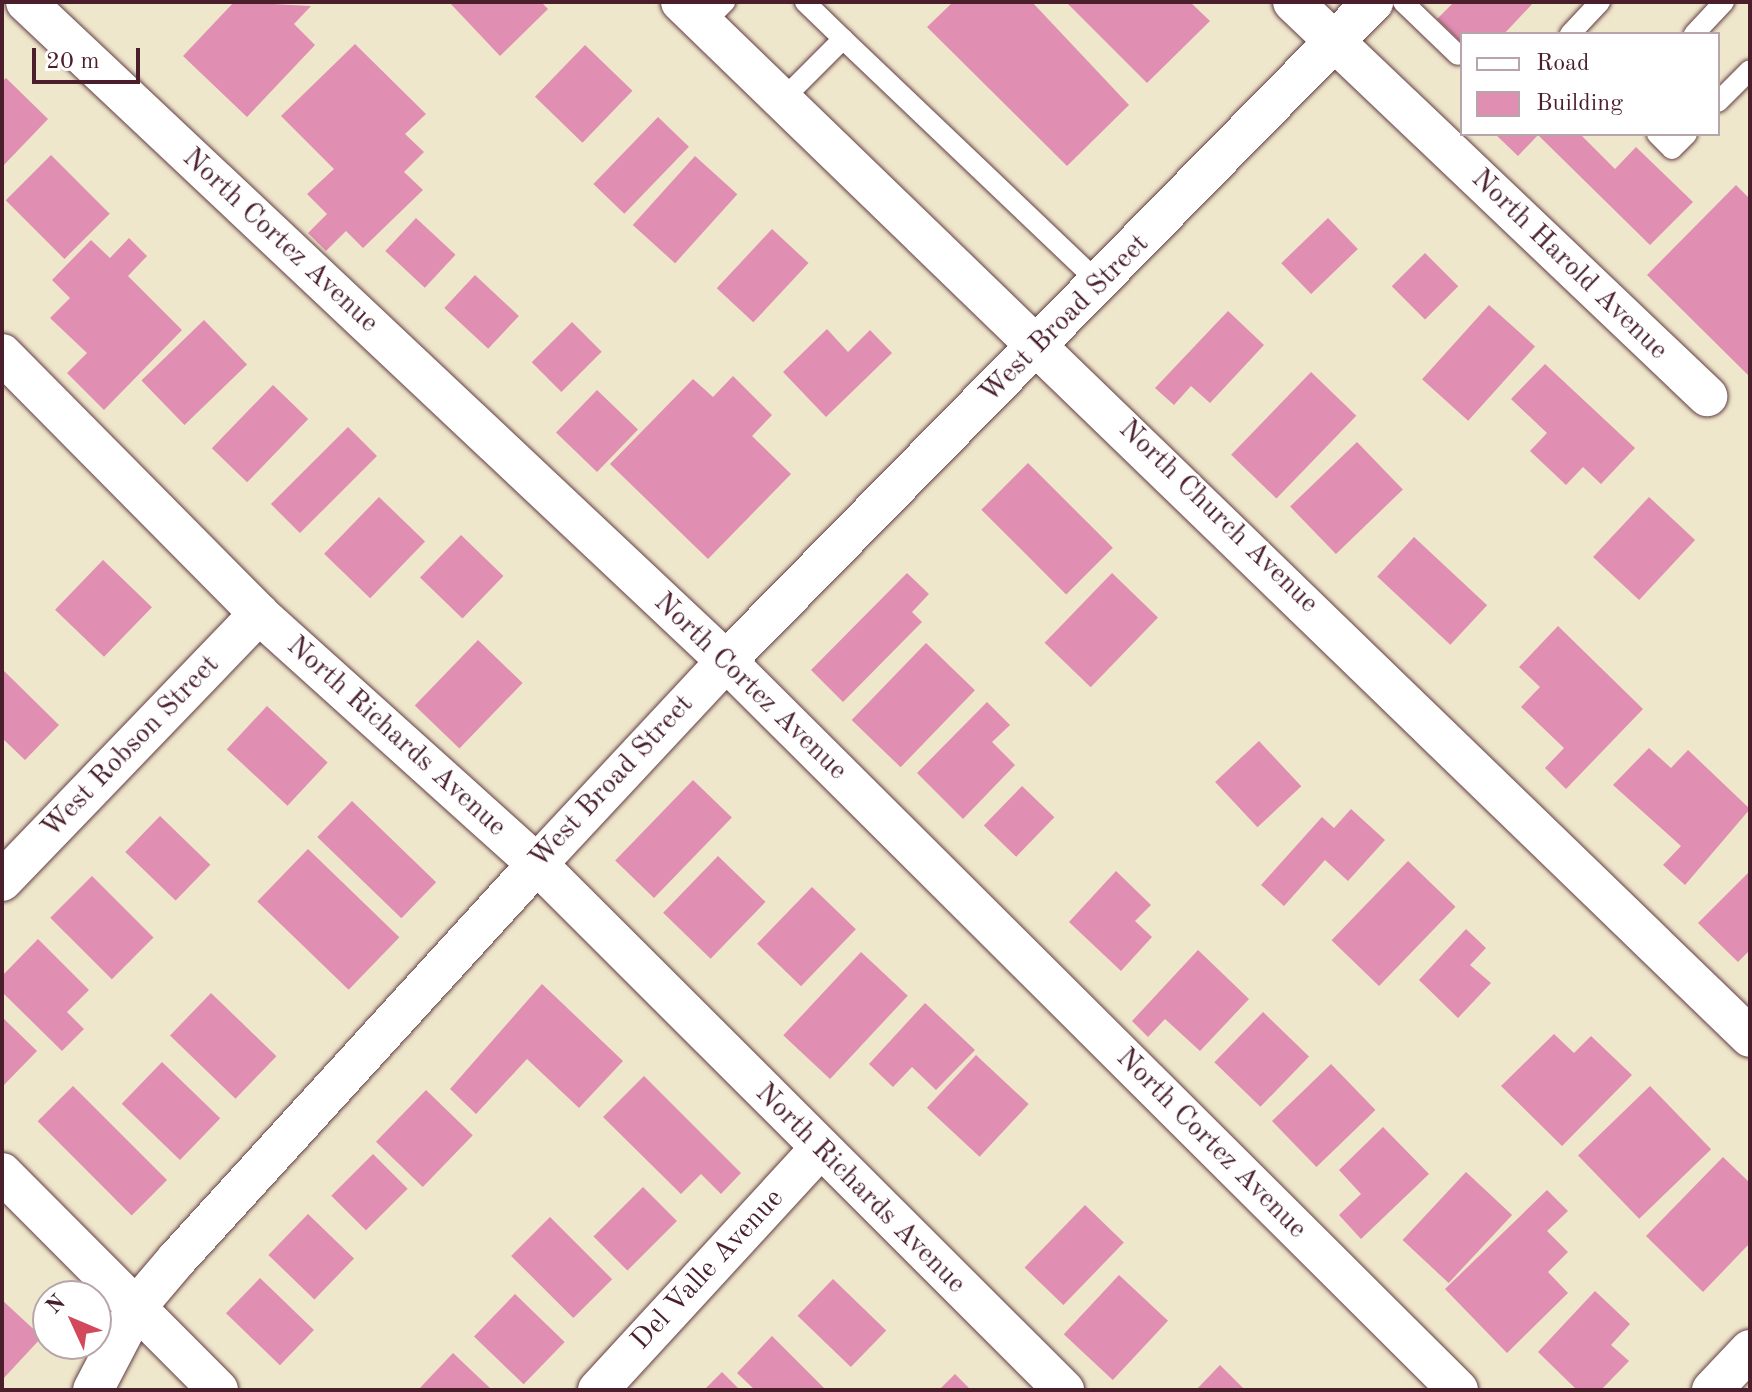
<!DOCTYPE html>
<html>
<head>
<meta charset="utf-8">
<style>
  body { margin:0 }
  #map { position:relative; width:1752px; height:1392px; overflow:hidden; background:#efe7cc; font-family:"Old Standard TT",serif }
  div>[style] { position:absolute }
  .building>* { inset:0; background:#e08eb1; transform-origin:0 0 }
  .roads { filter:drop-shadow(0 0 2px #633d43) drop-shadow(0 0 2px #633d43) }
  .lane>* { height:20px; margin:-10px; padding:0 10px; transform-origin:10px; border-radius:10px; background:#fff }
  .street>* { height:40px; margin:-20px; padding:0 20px; transform-origin:20px; border-radius:20px; background:#fff }
  span { translate:-50% -50%; white-space:nowrap; text-align:center; line-height:1.15; -webkit-text-stroke:6px #fff; paint-order:stroke }
  .street-label { font-size:28px; color:#4a1f2b }
  .frame { position:absolute; inset:0; border:4px solid #4a1f2b; pointer-events:none }
  .legend { position:absolute; left:1460px; top:32px; width:260px; height:104px; box-sizing:border-box; background:#fff; border:2px solid #b7a5aa; margin:0; padding:10px 14px; list-style:none; font-size:24px; color:#4a1f2b }
  .legend li { display:flex; align-items:center; gap:16px; height:40px }
  .legend b { width:40px; border:2px solid #b7a5aa }
  .north { position:absolute; left:32px; top:1280px; width:80px; height:80px; box-sizing:border-box; background:#fff; border:2px solid #b7a5aa; border-radius:50%; rotate:314deg; font-size:22px; font-weight:700; line-height:32px; text-align:center; color:#4a1f2b }
  .north::after { content:''; display:block; margin:auto; width:28px; height:36px; background:#d1495b; clip-path:polygon(50% 0,100% 100%,50% 72%,0 100%) }
  .scale { position:absolute; left:32px; top:48px; width:108px; height:36px; box-sizing:border-box; border:4px solid #4a1f2b; border-top:0; padding-left:10px; font-size:24px; line-height:28px; white-space:nowrap; color:#4a1f2b; -webkit-text-stroke:6px #fff; paint-order:stroke }
</style>
</head>
<body>
<div id="map">
  <div class="building">
    <div style="clip-path:polygon(234px 2px,311px 6px,294px 24px,315px 45px,247px 117px,183px 56px)"></div>
    <div style="clip-path:polygon(449px 2px,541px 2px,548px 9px,500px 56px)"></div>
    <div style="clip-path:polygon(953px 2px,1032px 2px,1129px 105px,1067px 166px,927px 27px)"></div>
    <div style="clip-path:polygon(1066px 2px,1190px 2px,1210px 21px,1147px 83px)"></div>
    <div style="clip-path:polygon(1454px 2px,1534px 2px,1504px 34px,1462px 34px,1462px 43px,1437px 19px)"></div>
    <div style="clip-path:polygon(355px 44px,426px 114px,405px 134px,424px 152px,404px 172px,423px 190px,363px 248px,346px 231px,326px 251px,308px 233px,327px 214px,307px 194px,334px 169px,281px 116px)"></div>
    <div style="left:585px;top:45px;width:66px;height:72px;rotate:44deg"></div>
    <div style="clip-path:polygon(6px 78px,48px 119px,2px 167px,2px 82px)"></div>
    <div style="left:658px;top:117px;width:43px;height:93px;rotate:44deg"></div>
    <div style="clip-path:polygon(1495px 134px,1580px 134px,1615px 169px,1636px 147px,1693px 202px,1650px 245px,1538px 135px,1518px 156px)"></div>
    <div style="left:51px;top:155px;width:83px;height:64px;rotate:45deg"></div>
    <div style="left:695px;top:156px;width:57px;height:93px;rotate:42deg"></div>
    <div style="clip-path:polygon(1736px 185px,1750px 199px,1750px 377px,1647px 275px)"></div>
    <div style="left:416px;top:218px;width:54px;height:45px;rotate:43deg"></div>
    <div style="left:1328px;top:218px;width:43px;height:65px;rotate:46deg"></div>
    <div style="left:772px;top:229px;width:50px;height:81px;rotate:43deg"></div>
    <div style="clip-path:polygon(129px 238px,147px 256px,128px 276px,182px 330px,104px 410px,67px 373px,87px 353px,50px 318px,70px 298px,52px 280px,91px 240px,110px 258px)"></div>
    <div style="left:1425px;top:253px;width:47px;height:47px;rotate:45deg"></div>
    <div style="left:475px;top:275px;width:60px;height:45px;rotate:43deg"></div>
    <div style="left:1489px;top:305px;width:62px;height:100px;rotate:42deg"></div>
    <div style="clip-path:polygon(1228px 311px,1264px 345px,1210px 403px,1191px 386px,1174px 405px,1155px 388px)"></div>
    <div style="left:204px;top:320px;width:62px;height:87px;rotate:46deg"></div>
    <div style="left:572px;top:322px;width:42px;height:57px;rotate:45deg"></div>
    <div style="clip-path:polygon(827px 329px,848px 352px,870px 330px,892px 353px,826px 417px,783px 372px)"></div>
    <div style="clip-path:polygon(1545px 364px,1635px 448px,1601px 484px,1583px 467px,1566px 485px,1530px 451px,1547px 433px,1511px 399px)"></div>
    <div style="left:1311px;top:372px;width:63px;height:115px;rotate:44deg"></div>
    <div style="clip-path:polygon(733px 376px,772px 415px,752px 436px,791px 474px,708px 559px,610px 464px,693px 379px,713px 397px)"></div>
    <div style="left:273px;top:385px;width:49px;height:88px;rotate:44deg"></div>
    <div style="left:597px;top:390px;width:57px;height:59px;rotate:44deg"></div>
    <div style="left:348px;top:427px;width:41px;height:109px;rotate:45deg"></div>
    <div style="left:1357px;top:442px;width:66px;height:93px;rotate:46deg"></div>
    <div style="left:1028px;top:463px;width:120px;height:66px;rotate:45deg"></div>
    <div style="left:379px;top:497px;width:64px;height:79px;rotate:44deg"></div>
    <div style="left:1649px;top:497px;width:63px;height:82px;rotate:43deg"></div>
    <div style="left:461px;top:535px;width:59px;height:59px;rotate:44deg"></div>
    <div style="left:1414px;top:537px;width:100px;height:54px;rotate:43deg"></div>
    <div style="left:103px;top:560px;width:68px;height:69px;rotate:44deg"></div>
    <div style="clip-path:polygon(907px 573px,929px 594px,912px 612px,922px 622px,843px 702px,811px 670px)"></div>
    <div style="left:1112px;top:573px;width:64px;height:97px;rotate:44deg"></div>
    <div style="clip-path:polygon(1558px 626px,1643px 709px,1566px 789px,1545px 768px,1564px 748px,1521px 707px,1540px 687px,1519px 667px)"></div>
    <div style="left:478px;top:640px;width:62px;height:91px;rotate:44deg"></div>
    <div style="left:926px;top:643px;width:68px;height:107px;rotate:44deg"></div>
    <div style="clip-path:polygon(2px 669px,59px 725px,25px 760px,2px 738px)"></div>
    <div style="clip-path:polygon(987px 702px,1010px 725px,992px 742px,1015px 765px,963px 819px,917px 773px)"></div>
    <div style="left:267px;top:706px;width:83px;height:59px;rotate:43deg"></div>
    <div style="left:1259px;top:741px;width:62px;height:60px;rotate:47deg"></div>
    <div style="clip-path:polygon(1649px 748px,1671px 768px,1688px 750px,1750px 809px,1685px 885px,1663px 865px,1681px 846px,1613px 785px)"></div>
    <div style="left:693px;top:780px;width:54px;height:112px;rotate:44deg"></div>
    <div style="left:1022px;top:786px;width:45px;height:55px;rotate:44deg"></div>
    <div style="left:352px;top:801px;width:117px;height:50px;rotate:44deg"></div>
    <div style="clip-path:polygon(1351px 809px,1385px 840px,1348px 881px,1325px 860px,1284px 906px,1261px 885px,1322px 817px,1334px 828px)"></div>
    <div style="left:160px;top:816px;width:70px;height:50px;rotate:44deg"></div>
    <div style="left:308px;top:849px;width:127px;height:73px;rotate:44deg"></div>
    <div style="left:718px;top:856px;width:66px;height:79px;rotate:44deg"></div>
    <div style="left:1408px;top:861px;width:66px;height:110px;rotate:44deg"></div>
    <div style="clip-path:polygon(1116px 871px,1151px 905px,1135px 921px,1152px 937px,1121px 971px,1069px 922px)"></div>
    <div style="clip-path:polygon(1750px 871px,1750px 950px,1738px 962px,1698px 923px)"></div>
    <div style="left:92px;top:876px;width:87px;height:59px;rotate:45deg"></div>
    <div style="left:812px;top:887px;width:61px;height:79px;rotate:44deg"></div>
    <div style="clip-path:polygon(1466px 929px,1486px 948px,1470px 965px,1491px 983px,1458px 1018px,1419px 980px)"></div>
    <div style="clip-path:polygon(38px 939px,89px 990px,67px 1012px,84px 1029px,62px 1051px,2px 992px,2px 976px)"></div>
    <div style="clip-path:polygon(1198px 950px,1249px 999px,1200px 1051px,1165px 1019px,1148px 1037px,1132px 1021px)"></div>
    <div style="left:861px;top:952px;width:64px;height:114px;rotate:43deg"></div>
    <div style="clip-path:polygon(542px 984px,623px 1061px,579px 1108px,527px 1059px,476px 1114px,450px 1089px)"></div>
    <div style="left:211px;top:993px;width:91px;height:59px;rotate:44deg"></div>
    <div style="clip-path:polygon(925px 1003px,975px 1050px,936px 1090px,912px 1067px,893px 1087px,869px 1064px)"></div>
    <div style="left:1263px;top:1012px;width:64px;height:70px;rotate:44deg"></div>
    <div style="clip-path:polygon(2px 1017px,37px 1051px,2px 1087px)"></div>
    <div style="clip-path:polygon(1554px 1034px,1574px 1053px,1591px 1036px,1632px 1075px,1562px 1146px,1501px 1086px)"></div>
    <div style="left:976px;top:1055px;width:72px;height:72px;rotate:43deg"></div>
    <div style="left:162px;top:1062px;width:81px;height:58px;rotate:44deg"></div>
    <div style="left:1331px;top:1064px;width:64px;height:82px;rotate:46deg"></div>
    <div style="clip-path:polygon(644px 1076px,741px 1173px,721px 1194px,701px 1174px,681px 1194px,603px 1117px)"></div>
    <div style="left:73px;top:1086px;width:133px;height:50px;rotate:45deg"></div>
    <div style="left:1650px;top:1086px;width:88px;height:100px;rotate:46deg"></div>
    <div style="left:426px;top:1090px;width:65px;height:72px;rotate:44deg"></div>
    <div style="clip-path:polygon(1383px 1127px,1429px 1174px,1361px 1239px,1339px 1215px,1361px 1194px,1339px 1170px)"></div>
    <div style="left:373px;top:1154px;width:49px;height:59px;rotate:45deg"></div>
    <div style="clip-path:polygon(1723px 1157px,1750px 1183px,1750px 1243px,1703px 1292px,1646px 1236px)"></div>
    <div style="left:1466px;top:1172px;width:63px;height:93px;rotate:43deg"></div>
    <div style="left:643px;top:1187px;width:48px;height:70px;rotate:45deg"></div>
    <div style="clip-path:polygon(1547px 1190px,1568px 1211px,1547px 1231px,1568px 1252px,1548px 1272px,1568px 1293px,1507px 1353px,1445px 1289px)"></div>
    <div style="left:1085px;top:1205px;width:54px;height:87px;rotate:44deg"></div>
    <div style="left:308px;top:1214px;width:64px;height:57px;rotate:44deg"></div>
    <div style="left:550px;top:1217px;width:88px;height:55px;rotate:45deg"></div>
    <div style="left:1119px;top:1275px;width:67px;height:81px;rotate:43deg"></div>
    <div style="left:260px;top:1278px;width:75px;height:49px;rotate:44deg"></div>
    <div style="left:833px;top:1279px;width:74px;height:51px;rotate:44deg"></div>
    <div style="clip-path:polygon(1595px 1291px,1630px 1324px,1611px 1345px,1629px 1361px,1601px 1390px,1577px 1390px,1538px 1352px)"></div>
    <div style="left:515px;top:1294px;width:69px;height:59px;rotate:44deg"></div>
    <div style="clip-path:polygon(2px 1300px,42px 1337px,2px 1380px)"></div>
    <div style="clip-path:polygon(772px 1336px,826px 1390px,755px 1390px,737px 1373px)"></div>
    <div style="clip-path:polygon(453px 1353px,492px 1390px,418px 1390px)"></div>
    <div style="clip-path:polygon(1220px 1365px,1245px 1390px,1196px 1390px)"></div>
    <div style="clip-path:polygon(722px 1372px,740px 1390px,704px 1390px)"></div>
    <div style="clip-path:polygon(955px 1374px,971px 1390px,939px 1390px)"></div>
  </div>
  <div class="roads">
    <div class="lane">
      <div style="left:805px;top:2px;width:53px;rotate:44.2deg"></div>
      <div style="left:1403px;top:2px;width:76px;rotate:43.9deg"></div>
      <div style="left:704px;top:23px;width:30px;rotate:-45deg"></div>
      <div style="left:1570px;top:34px;width:44px;rotate:-46.8deg"></div>
      <div style="left:1694px;top:34px;width:44px;rotate:-46.8deg"></div>
      <div style="left:783px;top:99px;width:85px;rotate:-45deg"></div>
      <div style="left:843px;top:39px;width:355px;rotate:43.6deg"></div>
      <div style="left:1718px;top:102px;width:45px;rotate:-45deg"></div>
      <div style="left:1657px;top:134px;width:21px;rotate:45deg"></div>
      <div style="left:1672px;top:149px;width:21px;rotate:-45deg"></div>
    </div>
    <div class="street">
      <div style="left:26px;top:2px;width:961px;rotate:43.27deg"></div>
      <div style="left:726px;top:661px;width:1033px;rotate:44.88deg"></div>
      <div style="left:681px;top:2px;width:1488px;rotate:44.07deg"></div>
      <div style="left:1293px;top:2px;width:572px;rotate:43.58deg"></div>
      <div style="left:2px;top:354px;width:366px;rotate:45.3deg"></div>
      <div style="left:259px;top:614px;width:374px;rotate:42deg"></div>
      <div style="left:537px;top:864px;width:745px;rotate:44.95deg"></div>
      <div style="left:2px;top:881px;width:371px;rotate:-46.1deg"></div>
      <div style="left:2px;top:1173px;width:306px;rotate:45.1deg"></div>
      <div style="left:93px;top:1390px;width:95px;rotate:-62.4deg"></div>
      <div style="left:137px;top:1306px;width:62px;rotate:-49.6deg"></div>
      <div style="left:177px;top:1259px;width:534px;rotate:-47.65deg"></div>
      <div style="left:537px;top:864px;width:277px;rotate:-47deg"></div>
      <div style="left:726px;top:661px;width:924px;rotate:-45.53deg"></div>
      <div style="left:598px;top:1390px;width:326px;rotate:-47.4deg"></div>
      <div style="left:1712px;top:1390px;width:55px;rotate:-46.5deg"></div>
    </div>
  </div>
  <div class="street-label">
    <span style="left:280px;top:241px;rotate:43deg">North Cortez Avenue</span>
    <span style="left:1569px;top:265px;rotate:44deg">North Harold Avenue</span>
    <span style="left:1065px;top:319px;rotate:-45deg">West Broad Street</span>
    <span style="left:1218px;top:517px;rotate:44deg">North Church Avenue</span>
    <span style="left:750px;top:687px;rotate:44deg">North Cortez Avenue</span>
    <span style="left:396px;top:737px;rotate:42deg">North Richards Avenue</span>
    <span style="left:131px;top:747px;rotate:-46deg">West Robson Street</span>
    <span style="left:612px;top:782px;rotate:-47deg">West Broad Street</span>
    <span style="left:1211px;top:1144px;rotate:45deg">North Cortez Avenue</span>
    <span style="left:860px;top:1189px;rotate:45deg">North Richards Avenue</span>
    <span style="left:708px;top:1270px;rotate:-47deg">Del Valle Avenue</span>
  </div>
  <div class="frame"></div>
  <ul class="legend">
  <li><b style="height:10px;background:#fff"></b>Road</li>
  <li><b style="height:22px;background:#e08eb1"></b>Building</li>
  </ul>
  <div class="north">N</div>
  <div class="scale">20 m</div>
</div>
</body>
</html>
